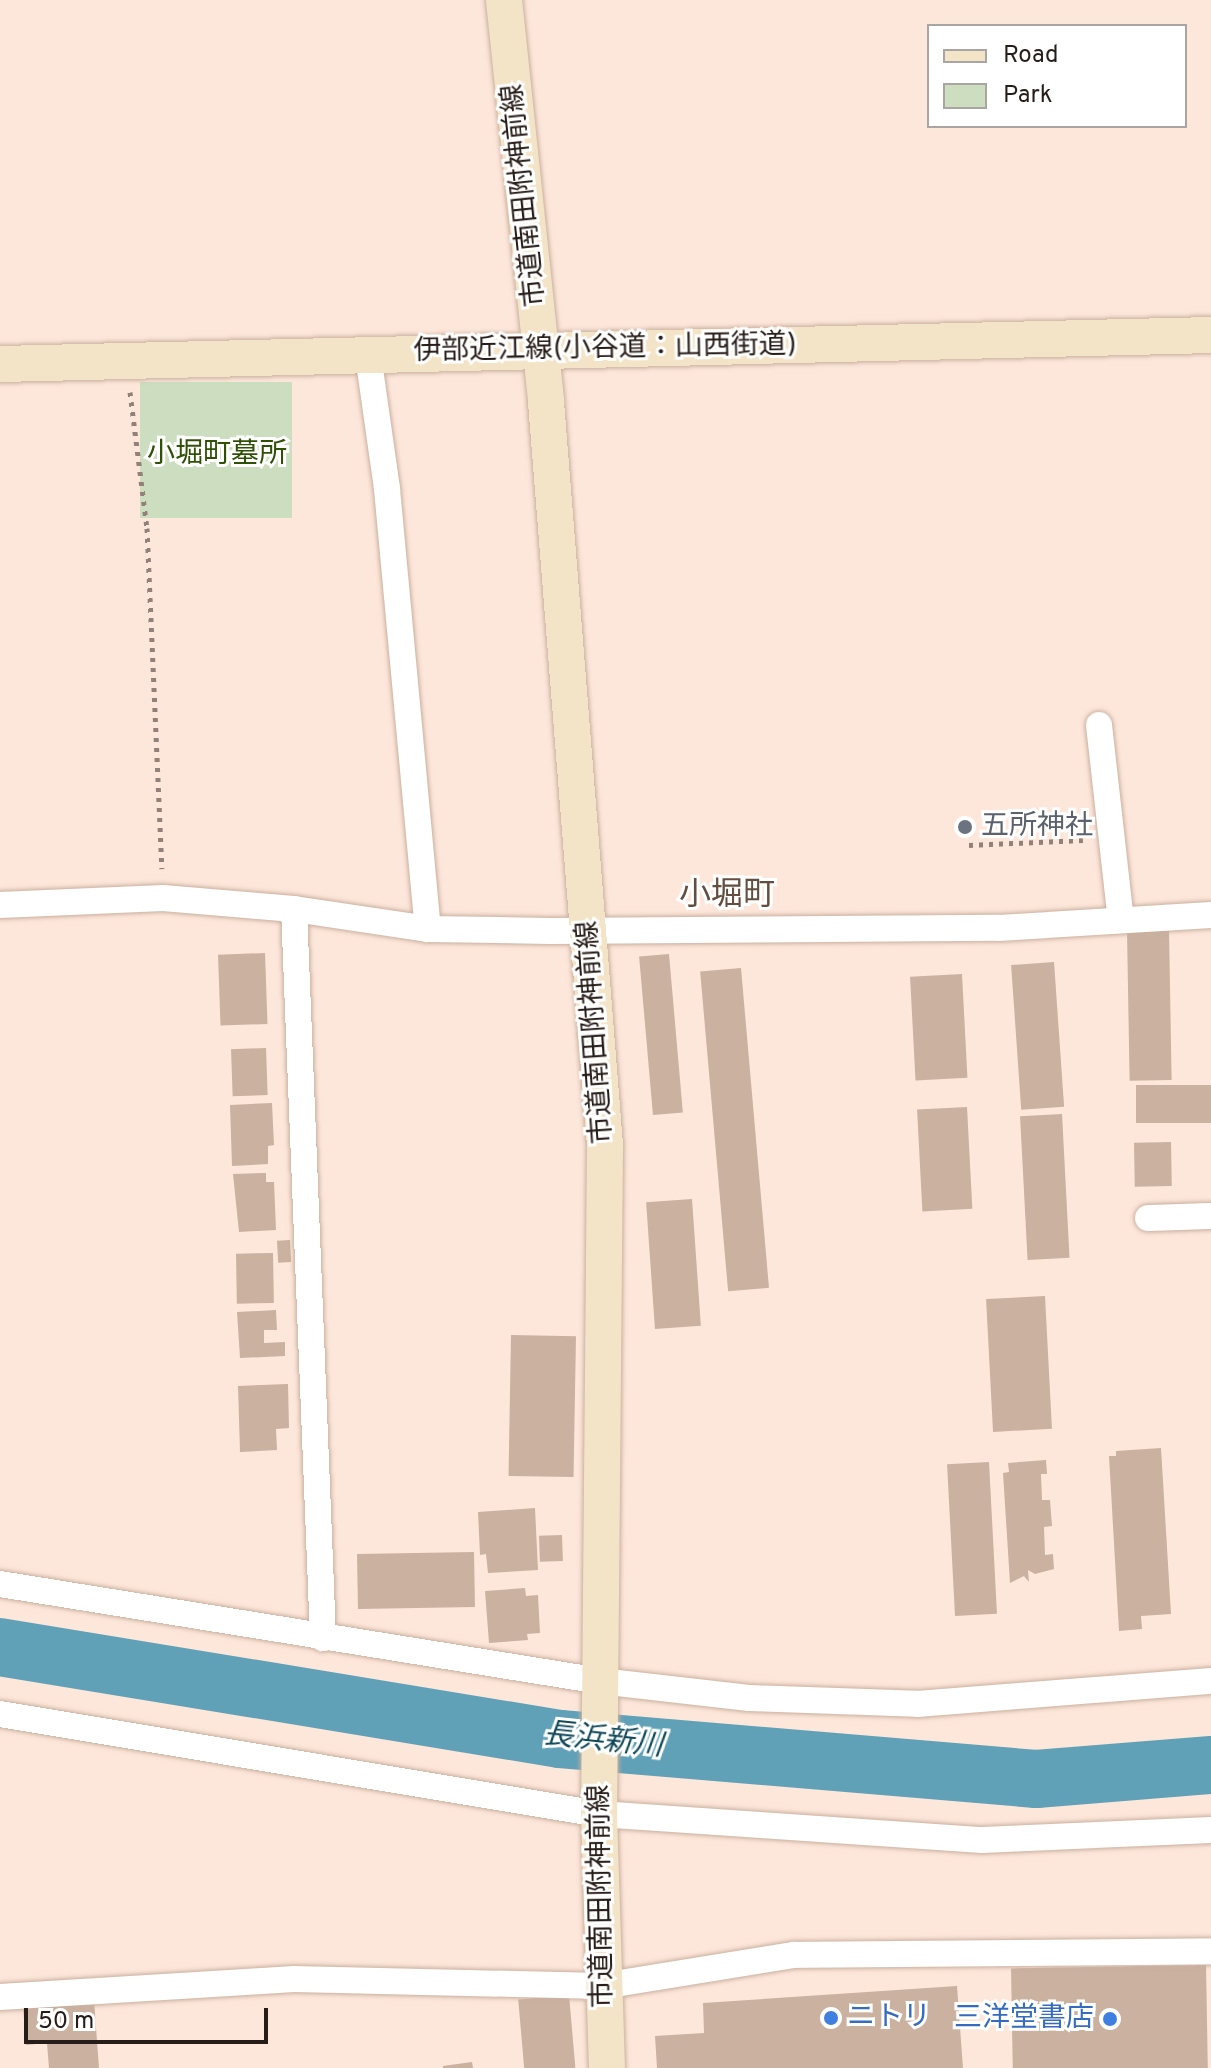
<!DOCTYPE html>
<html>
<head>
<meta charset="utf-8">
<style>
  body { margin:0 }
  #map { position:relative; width:1211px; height:2068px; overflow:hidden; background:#fde7da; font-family:Overpass,"Noto Sans JP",sans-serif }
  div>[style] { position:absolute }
  .green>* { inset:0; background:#ccdebf; transform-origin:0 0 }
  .river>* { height:58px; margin:-29px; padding:0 29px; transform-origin:29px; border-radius:29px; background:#60a1b8 }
  .building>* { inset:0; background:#cab1a0; transform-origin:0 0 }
  .path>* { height:5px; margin-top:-2.5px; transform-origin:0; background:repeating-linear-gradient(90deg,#918178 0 4px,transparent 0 10px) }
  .roads { filter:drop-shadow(0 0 2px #cab0a0) drop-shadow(0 0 2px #cab0a0) }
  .street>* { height:26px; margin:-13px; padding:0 13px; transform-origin:13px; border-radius:13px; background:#fff }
  .secondary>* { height:36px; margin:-18px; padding:0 18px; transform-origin:18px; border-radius:18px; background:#f3e4c8 }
  .dots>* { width:22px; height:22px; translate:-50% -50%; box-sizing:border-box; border:4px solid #fff; border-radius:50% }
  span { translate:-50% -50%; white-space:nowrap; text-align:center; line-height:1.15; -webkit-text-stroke:6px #fff; paint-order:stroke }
  .street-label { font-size:28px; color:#271d18 }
  .park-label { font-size:28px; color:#2f5106 }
  .worship-label { font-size:28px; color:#5b616d }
  .left { translate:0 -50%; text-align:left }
  .shop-label { font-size:28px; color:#366cbe }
  .right { translate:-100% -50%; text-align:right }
  .water-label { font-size:30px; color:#0f4859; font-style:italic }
  .quarter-label { font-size:32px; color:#644e40 }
  .legend { position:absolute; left:927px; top:24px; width:260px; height:104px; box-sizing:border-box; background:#fff; border:2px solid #a9a5a3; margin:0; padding:10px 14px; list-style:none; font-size:24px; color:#271d18 }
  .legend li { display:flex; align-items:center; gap:16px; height:40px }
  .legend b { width:40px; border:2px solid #a9a5a3 }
  .scale { position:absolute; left:24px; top:2008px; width:244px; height:36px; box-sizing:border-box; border:4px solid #271d18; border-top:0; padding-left:10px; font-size:24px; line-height:28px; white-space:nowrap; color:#271d18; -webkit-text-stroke:6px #fff; paint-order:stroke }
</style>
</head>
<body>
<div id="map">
  <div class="green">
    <div style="left:292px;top:382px;width:136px;height:152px;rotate:90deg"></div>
  </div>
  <div class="river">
    <div style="left:0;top:1647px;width:568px;rotate:9.33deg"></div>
    <div style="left:560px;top:1739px;width:478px;rotate:4.8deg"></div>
    <div style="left:1036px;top:1779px;width:176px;rotate:-4.6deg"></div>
  </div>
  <div class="building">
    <div style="left:1169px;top:930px;width:150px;height:42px;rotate:89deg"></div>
    <div style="left:265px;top:953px;width:71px;height:47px;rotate:88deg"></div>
    <div style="left:669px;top:954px;width:159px;height:30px;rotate:85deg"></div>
    <div style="left:1054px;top:962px;width:145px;height:43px;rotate:86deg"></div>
    <div style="left:741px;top:968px;width:321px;height:41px;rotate:85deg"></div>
    <div style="left:962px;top:974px;width:104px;height:52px;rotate:87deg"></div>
    <div style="left:266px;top:1048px;width:47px;height:35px;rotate:88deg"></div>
    <div style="left:1211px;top:1085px;width:38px;height:75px;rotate:90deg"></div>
    <div style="clip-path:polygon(272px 1103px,274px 1145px,268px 1146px,268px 1164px,232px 1166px,230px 1105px)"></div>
    <div style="left:967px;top:1107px;width:102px;height:50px;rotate:87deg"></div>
    <div style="left:1062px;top:1114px;width:144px;height:42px;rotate:87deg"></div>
    <div style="left:1171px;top:1142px;width:44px;height:37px;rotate:89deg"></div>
    <div style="clip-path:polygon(266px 1173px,266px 1182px,274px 1182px,276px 1230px,239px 1232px,233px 1174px)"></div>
    <div style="left:692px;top:1199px;width:127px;height:46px;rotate:86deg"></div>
    <div style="left:290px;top:1240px;width:22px;height:13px;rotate:87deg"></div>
    <div style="left:273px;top:1253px;width:50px;height:37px;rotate:89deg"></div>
    <div style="left:1045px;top:1296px;width:133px;height:59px;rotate:87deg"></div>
    <div style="clip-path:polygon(276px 1310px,277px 1330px,264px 1330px,264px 1343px,285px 1342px,285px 1356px,240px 1358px,237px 1312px)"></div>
    <div style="left:511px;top:1335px;width:65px;height:141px;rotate:1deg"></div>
    <div style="clip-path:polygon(288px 1384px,289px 1428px,276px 1429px,277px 1450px,240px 1452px,238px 1386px)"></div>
    <div style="clip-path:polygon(1161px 1448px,1171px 1614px,1141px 1616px,1142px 1629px,1119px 1631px,1109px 1456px,1116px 1456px,1116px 1451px)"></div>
    <div style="clip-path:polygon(1046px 1460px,1047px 1474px,1041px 1474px,1042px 1500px,1050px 1500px,1052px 1526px,1044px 1527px,1045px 1555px,1053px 1554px,1054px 1569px,1035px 1574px,1028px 1570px,1029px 1582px,1024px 1576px,1010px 1583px,1003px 1473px,1009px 1472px,1008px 1463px)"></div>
    <div style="left:989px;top:1462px;width:152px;height:42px;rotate:87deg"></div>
    <div style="clip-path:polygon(535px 1508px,538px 1570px,488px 1573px,486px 1554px,480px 1555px,478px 1512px)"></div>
    <div style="left:562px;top:1535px;width:26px;height:23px;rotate:88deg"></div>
    <div style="left:474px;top:1552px;width:55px;height:117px;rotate:89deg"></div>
    <div style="clip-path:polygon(525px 1588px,526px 1596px,538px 1595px,540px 1633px,527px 1634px,528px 1640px,489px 1643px,485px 1591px)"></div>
    <div style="left:1206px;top:1965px;width:103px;height:195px;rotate:89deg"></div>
    <div style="clip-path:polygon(957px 1986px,963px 2068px,657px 2068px,655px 2036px,704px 2033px,703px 2003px)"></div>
    <div style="left:569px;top:1995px;width:73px;height:51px;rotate:85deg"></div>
    <div style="clip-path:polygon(94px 2000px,99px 2068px,49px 2068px,47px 2043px,26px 2045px,23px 2006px)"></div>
    <div style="clip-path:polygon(472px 2062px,473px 2068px,443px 2068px,443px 2066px)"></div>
  </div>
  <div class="path">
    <div style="left:130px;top:392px;width:137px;rotate:82.9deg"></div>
    <div style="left:147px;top:528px;width:341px;rotate:87.5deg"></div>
    <div style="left:969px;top:845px;width:114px;rotate:-2.5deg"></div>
  </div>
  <div class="roads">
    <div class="street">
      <div style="left:368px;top:355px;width:135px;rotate:81.9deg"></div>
      <div style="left:387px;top:489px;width:442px;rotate:84.7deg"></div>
      <div style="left:1099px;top:725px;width:196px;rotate:83.6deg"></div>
      <div style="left:0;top:905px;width:163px;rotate:-2.5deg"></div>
      <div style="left:163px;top:898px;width:131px;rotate:4.8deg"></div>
      <div style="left:294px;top:909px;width:135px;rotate:8.5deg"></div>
      <div style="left:428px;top:929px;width:123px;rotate:0.9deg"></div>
      <div style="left:551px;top:931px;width:448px;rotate:-0.4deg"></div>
      <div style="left:999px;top:928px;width:212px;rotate:-3.5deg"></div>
      <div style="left:294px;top:909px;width:730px;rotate:87.72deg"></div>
      <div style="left:1148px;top:1218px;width:63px;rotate:-1.8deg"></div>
      <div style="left:0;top:1584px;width:608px;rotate:9.18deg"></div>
      <div style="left:600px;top:1681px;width:150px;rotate:6.5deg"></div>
      <div style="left:749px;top:1698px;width:168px;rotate:2deg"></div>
      <div style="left:917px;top:1704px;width:295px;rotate:-4.5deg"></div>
      <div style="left:0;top:1714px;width:607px;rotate:9.48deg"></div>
      <div style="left:599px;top:1814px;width:384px;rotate:3.9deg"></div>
      <div style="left:982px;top:1840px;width:229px;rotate:-2.5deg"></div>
      <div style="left:0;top:1997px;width:295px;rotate:-3.5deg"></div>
      <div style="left:294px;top:1979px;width:308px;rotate:1.3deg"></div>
      <div style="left:602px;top:1986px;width:194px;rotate:-9.2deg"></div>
      <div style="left:794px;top:1955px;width:417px;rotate:-0.5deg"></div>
    </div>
    <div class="secondary">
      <div style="left:504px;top:0;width:404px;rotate:84deg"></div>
      <div style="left:546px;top:402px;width:745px;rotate:85.46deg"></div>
      <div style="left:605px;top:1145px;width:669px;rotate:90.51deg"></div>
      <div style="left:599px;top:1814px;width:254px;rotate:88.2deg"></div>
      <div style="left:0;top:364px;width:1211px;rotate:-1.37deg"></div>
    </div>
  </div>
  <div class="dots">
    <div style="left:965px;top:827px;background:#6b7280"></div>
    <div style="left:831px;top:2018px;background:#3f7fe0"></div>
    <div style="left:1110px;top:2019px;background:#3f7fe0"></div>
  </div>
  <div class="street-label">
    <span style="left:525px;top:195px;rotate:-96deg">市道南田附神前線</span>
    <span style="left:605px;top:349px;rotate:-1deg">伊部近江線(小谷道：山西街道)</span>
    <span style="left:596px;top:1032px;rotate:-94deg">市道南田附神前線</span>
    <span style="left:602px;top:1896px;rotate:-91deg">市道南田附神前線</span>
  </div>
  <div class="park-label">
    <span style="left:217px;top:455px">小堀町墓所</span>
  </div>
  <div class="worship-label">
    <span class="left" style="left:981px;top:827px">五所神社</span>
  </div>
  <div class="shop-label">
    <span class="left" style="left:847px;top:2018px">ニトリ</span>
    <span class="right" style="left:1094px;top:2019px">三洋堂書店</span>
  </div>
  <div class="water-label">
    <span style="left:603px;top:1742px;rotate:6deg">長浜新川</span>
  </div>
  <div class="quarter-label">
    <span style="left:727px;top:896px">小堀町</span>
  </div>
  <ul class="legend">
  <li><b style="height:10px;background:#f3e4c8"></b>Road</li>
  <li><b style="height:22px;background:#ccdebf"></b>Park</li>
  </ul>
  <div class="scale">50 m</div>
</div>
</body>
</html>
